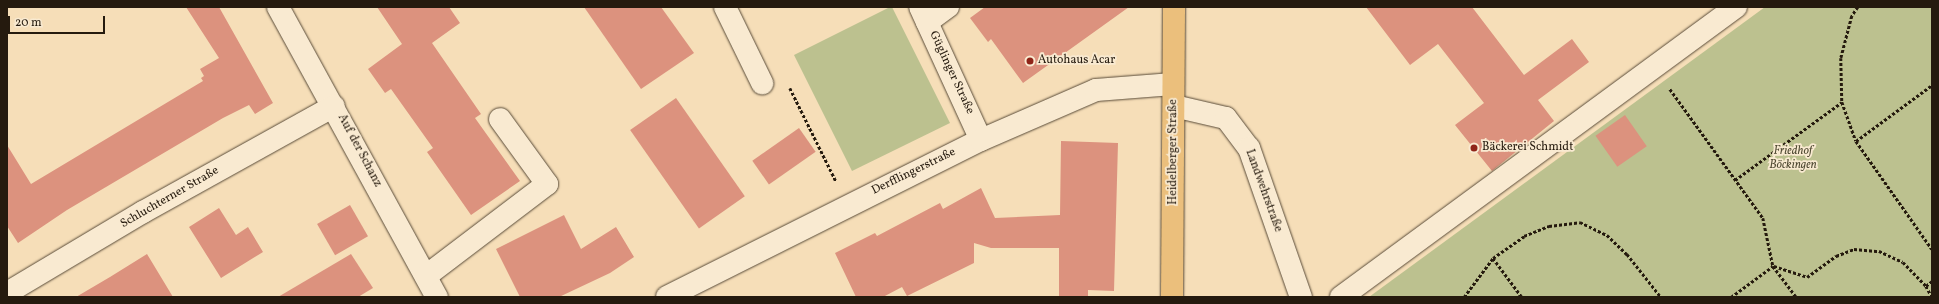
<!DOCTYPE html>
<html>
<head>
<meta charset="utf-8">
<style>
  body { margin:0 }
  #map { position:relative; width:1939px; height:304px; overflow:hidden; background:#f6deb8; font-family:Vollkorn,serif }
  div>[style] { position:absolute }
  .green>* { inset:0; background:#bcc18f }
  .building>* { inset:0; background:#dc927e; transform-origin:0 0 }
  .path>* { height:2.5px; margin-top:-1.25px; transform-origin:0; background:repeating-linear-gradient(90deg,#251a0e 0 3px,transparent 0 5px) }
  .roads { filter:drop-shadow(0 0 1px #594b38) drop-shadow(0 0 1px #594b38) }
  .minor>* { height:22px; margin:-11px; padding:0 11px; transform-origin:11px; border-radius:11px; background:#f9ead1 }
  .major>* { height:22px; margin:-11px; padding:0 11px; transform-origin:11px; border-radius:11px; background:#ebbf7c }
  .dots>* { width:11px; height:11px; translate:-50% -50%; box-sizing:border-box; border:2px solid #f9ead1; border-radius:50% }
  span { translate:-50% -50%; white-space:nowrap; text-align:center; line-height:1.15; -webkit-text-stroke:3.5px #f9ead1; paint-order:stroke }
  .poi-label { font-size:12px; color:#251a0e }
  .left { translate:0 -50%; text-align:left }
  .street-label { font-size:12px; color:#251a0e }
  .park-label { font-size:12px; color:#524c35; font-style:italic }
  .frame { position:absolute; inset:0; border:8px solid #251a0e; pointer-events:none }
  .scale { position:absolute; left:8px; top:16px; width:97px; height:18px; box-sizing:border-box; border:2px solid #251a0e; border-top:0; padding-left:5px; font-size:12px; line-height:14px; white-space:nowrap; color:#251a0e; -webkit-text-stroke:3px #f9ead1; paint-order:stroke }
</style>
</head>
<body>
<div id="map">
  <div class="green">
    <div style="clip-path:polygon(890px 7px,892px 7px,950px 123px,852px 171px,794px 55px)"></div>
    <div style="clip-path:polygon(1765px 7px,1932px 7px,1932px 297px,1369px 297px)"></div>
  </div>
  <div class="building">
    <div style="clip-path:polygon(186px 7px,219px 7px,273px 103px,255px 114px,249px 105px,223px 118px,67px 210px,18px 243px,7px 226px,7px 145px,31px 184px,203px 81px,201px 78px,204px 76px,200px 69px,219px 58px)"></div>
    <div style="clip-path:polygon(377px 7px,449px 7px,460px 23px,432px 43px,481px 114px,475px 118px,520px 181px,471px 215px,427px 152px,433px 148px,391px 89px,385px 93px,368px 69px,402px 44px)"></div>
    <div style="clip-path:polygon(584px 7px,661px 7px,694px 53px,641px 89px)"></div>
    <div style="clip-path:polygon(985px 7px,1129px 7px,1023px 83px,991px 39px,988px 42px,970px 18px)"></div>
    <div style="clip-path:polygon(1366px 7px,1472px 7px,1524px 75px,1572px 39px,1589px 62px,1538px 100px,1554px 121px,1492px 171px,1455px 125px,1484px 103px,1438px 44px,1410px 65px)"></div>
    <div style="left:676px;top:98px;width:120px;height:56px;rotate:55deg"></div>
    <div style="left:1625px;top:115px;width:38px;height:36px;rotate:55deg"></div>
    <div style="left:799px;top:128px;width:29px;height:57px;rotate:55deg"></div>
    <div style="clip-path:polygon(1061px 141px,1118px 143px,1114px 291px,1088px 290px,1088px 297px,1059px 297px,1059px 248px,991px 248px,974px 243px,974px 263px,907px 296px,902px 287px,883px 297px,856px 297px,835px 253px,875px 233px,877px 236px,940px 203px,943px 209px,981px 188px,995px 218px,1060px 215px)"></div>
    <div style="left:350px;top:205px;width:36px;height:38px;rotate:60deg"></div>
    <div style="clip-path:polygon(219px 208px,236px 235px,248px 227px,263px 252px,221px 278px,189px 227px)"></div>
    <div style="clip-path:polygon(564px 215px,581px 249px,616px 227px,634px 257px,610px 273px,559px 297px,520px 297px,496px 249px)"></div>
    <div style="clip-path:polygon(147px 254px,173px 297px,76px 297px,110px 277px)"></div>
    <div style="clip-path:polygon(351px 254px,373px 288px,358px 297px,278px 297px)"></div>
  </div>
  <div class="path">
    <div style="left:1858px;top:7px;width:11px;rotate:124deg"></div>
    <div style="left:1852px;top:16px;width:43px;rotate:104.7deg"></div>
    <div style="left:1841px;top:58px;width:44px;rotate:88.7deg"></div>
    <div style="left:1842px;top:102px;width:41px;rotate:70.3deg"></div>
    <div style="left:1856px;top:141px;width:132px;rotate:54.9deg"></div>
    <div style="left:790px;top:88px;width:104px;rotate:63.7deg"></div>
    <div style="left:1670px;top:89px;width:159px;rotate:54.2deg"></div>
    <div style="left:1763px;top:218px;width:49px;rotate:78.2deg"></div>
    <div style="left:1773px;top:266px;width:39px;rotate:53deg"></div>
    <div style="left:1856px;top:141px;width:94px;rotate:-36.4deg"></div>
    <div style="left:1735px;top:180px;width:132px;rotate:-36.1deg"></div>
    <div style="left:1493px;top:258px;width:49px;rotate:53.4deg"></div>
    <div style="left:1774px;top:266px;width:35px;rotate:18deg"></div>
    <div style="left:1807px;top:277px;width:36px;rotate:-36deg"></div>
    <div style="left:1836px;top:256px;width:19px;rotate:-21deg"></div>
    <div style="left:1854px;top:249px;width:25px;rotate:5deg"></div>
    <div style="left:1879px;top:251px;width:26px;rotate:25deg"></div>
    <div style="left:1903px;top:262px;width:33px;rotate:46deg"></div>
    <div style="left:1926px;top:286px;width:13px;rotate:61deg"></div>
    <div style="left:1926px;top:286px;width:8px;rotate:-40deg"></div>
    <div style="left:1464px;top:297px;width:49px;rotate:-53.4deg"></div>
    <div style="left:1493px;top:258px;width:38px;rotate:-35deg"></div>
    <div style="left:1524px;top:236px;width:27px;rotate:-22deg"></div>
    <div style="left:1549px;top:226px;width:31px;rotate:-7deg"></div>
    <div style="left:1580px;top:222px;width:30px;rotate:26deg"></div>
    <div style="left:1607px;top:235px;width:28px;rotate:44deg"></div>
    <div style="left:1627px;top:254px;width:55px;rotate:51.7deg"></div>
    <div style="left:1731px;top:297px;width:52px;rotate:-36.4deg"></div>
  </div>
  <div class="roads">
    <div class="minor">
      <div style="left:278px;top:7px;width:331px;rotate:61.3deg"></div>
      <div style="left:725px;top:7px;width:85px;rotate:64deg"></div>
      <div style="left:920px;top:7px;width:146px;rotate:65.4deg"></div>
      <div style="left:927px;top:22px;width:26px;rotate:-36deg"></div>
      <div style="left:1174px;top:106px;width:53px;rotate:13deg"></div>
      <div style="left:1226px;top:118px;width:38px;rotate:53deg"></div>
      <div style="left:1249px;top:148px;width:158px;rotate:70.8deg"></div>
      <div style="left:426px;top:276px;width:152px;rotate:-37.2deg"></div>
      <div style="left:547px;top:184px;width:80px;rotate:-125.9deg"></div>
      <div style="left:7px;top:293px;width:158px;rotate:-30.8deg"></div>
      <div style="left:143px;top:212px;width:218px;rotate:-29deg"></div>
      <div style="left:667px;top:297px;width:351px;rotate:-26.6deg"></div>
      <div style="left:981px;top:140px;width:125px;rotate:-23.5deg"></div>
      <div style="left:1096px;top:90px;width:77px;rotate:-4.5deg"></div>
      <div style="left:1341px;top:297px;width:490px;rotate:-36.3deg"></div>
    </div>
    <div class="major">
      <div style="left:1172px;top:297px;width:290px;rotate:-89.6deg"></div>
    </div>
  </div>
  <div class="dots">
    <div style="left:1030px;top:61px;background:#8f2418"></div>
    <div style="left:1474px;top:148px;background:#8f2418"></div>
  </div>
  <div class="poi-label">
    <span class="left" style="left:1038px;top:61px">Autohaus Acar</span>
    <span class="left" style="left:1482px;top:148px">Bäckerei Schmidt</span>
  </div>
  <div class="street-label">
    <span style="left:951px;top:73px;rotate:65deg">Güglinger Straße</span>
    <span style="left:359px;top:151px;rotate:62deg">Auf der Schanz</span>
    <span style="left:1174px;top:152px;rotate:-90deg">Heidelberger Straße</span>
    <span style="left:914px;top:172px;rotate:-26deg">Derfflingerstraße</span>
    <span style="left:1263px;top:191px;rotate:70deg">Landwehrstraße</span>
    <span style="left:170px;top:198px;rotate:-30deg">Schluchterner Straße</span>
  </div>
  <div class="park-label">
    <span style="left:1793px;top:159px">Friedhof<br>Böckingen</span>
  </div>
  <div class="frame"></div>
  <div class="scale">20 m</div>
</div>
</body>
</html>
